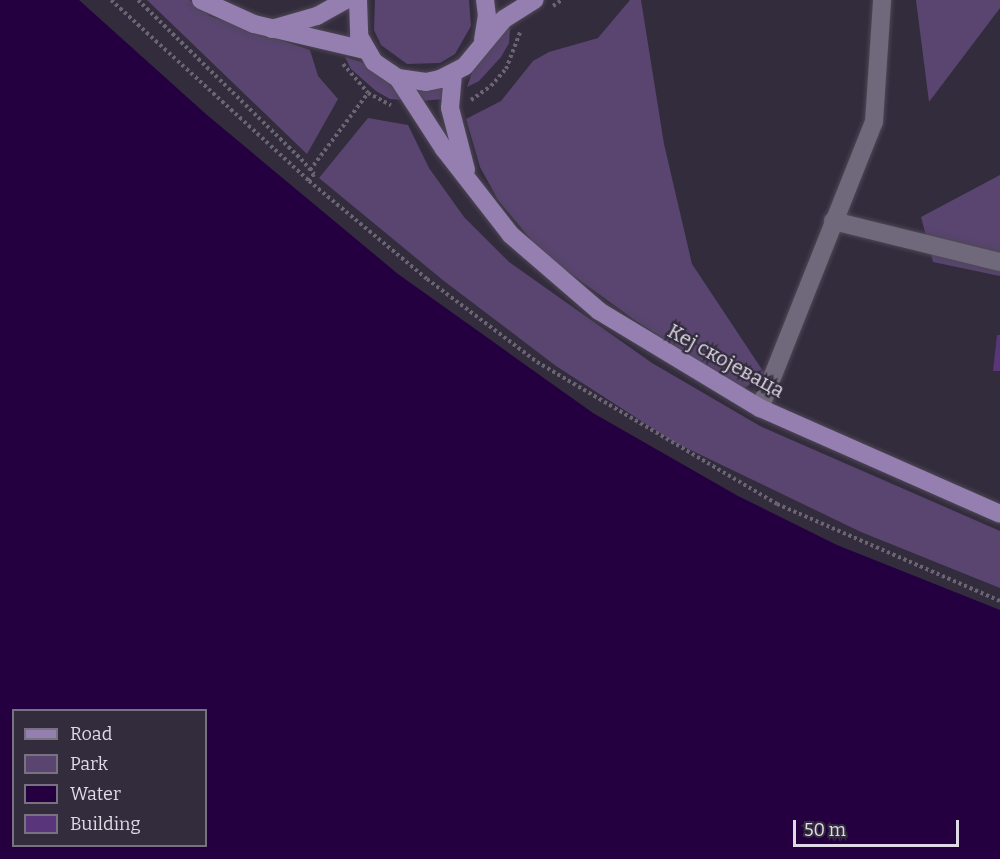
<!DOCTYPE html>
<html>
<head>
<meta charset="utf-8">
<style>
  body { margin:0 }
  #map { position:relative; width:1000px; height:859px; overflow:hidden; background:#332c3d; font-family:Bitter,serif }
  div>[style] { position:absolute }
  .green>* { inset:0; background:#594570 }
  .water>* { inset:0; background:#250040 }
  .building>* { inset:0; background:#59367b }
  .path>* { height:4px; margin-top:-2px; transform-origin:0; background:repeating-linear-gradient(90deg,#6a6473 0 3px,transparent 0 6px) }
  .roads { filter:drop-shadow(0 0 2px #4e4755) drop-shadow(0 0 2px #4e4755) }
  .minor>* { height:18px; margin:-9px; padding:0 9px; transform-origin:9px; border-radius:9px; background:#70687b }
  .major>* { height:18px; margin:-9px; padding:0 9px; transform-origin:9px; border-radius:9px; background:#957eb0 }
  span { translate:-50% -50%; white-space:nowrap; text-align:center; line-height:1.15; -webkit-text-stroke:4.5px #332c3d; paint-order:stroke }
  .street-label { font-size:20px; color:#dfdae5 }
  .legend { position:absolute; left:12px; top:709px; width:195px; height:138px; box-sizing:border-box; background:#332c3d; border:2px solid #787280; margin:0; padding:8px 10px; list-style:none; font-size:18px; color:#dfdae5 }
  .legend li { display:flex; align-items:center; gap:12px; height:30px }
  .legend b { width:30px; border:2px solid #787280 }
  .scale { position:absolute; left:793px; top:820px; width:166px; height:27px; box-sizing:border-box; border:3px solid #dfdae5; border-top:0; padding-left:8px; font-size:18px; line-height:21px; white-space:nowrap; color:#dfdae5; -webkit-text-stroke:4px #332c3d; paint-order:stroke }
</style>
</head>
<body>
<div id="map">
  <div class="green">
    <div style="clip-path:polygon(147px 0,190px 0,210px 16px,310px 50px,318px 76px,338px 99px,307px 154px)"></div>
    <div style="clip-path:polygon(375px 0,469px 0,471px 26px,455px 54px,440px 63px,407px 64px,381px 45px,374px 30px)"></div>
    <div style="clip-path:polygon(630px 0,641px 0,664px 144px,692px 264px,765px 374px,743px 389px,636px 321px,542px 253px,498px 200px,480px 167px,466px 119px,501px 101px,533px 61px,549px 52px,598px 38px)"></div>
    <div style="clip-path:polygon(916px 0,1000px 0,1000px 8px,929px 102px)"></div>
    <div style="clip-path:polygon(510px 27px,509px 43px,501px 57px,479px 81px,467px 87px,476px 61px,498px 35px)"></div>
    <div style="clip-path:polygon(345px 57px,371px 65px,398px 88px,406px 100px,390px 99px,376px 91px,351px 69px)"></div>
    <div style="clip-path:polygon(445px 83px,443px 99px,421px 101px,413px 88px)"></div>
    <div style="clip-path:polygon(368px 118px,408px 125px,429px 168px,464px 217px,509px 262px,652px 363px,760px 426px,1000px 531px,1000px 588px,861px 532px,674px 442px,556px 366px,444px 281px,319px 178px)"></div>
    <div style="clip-path:polygon(1000px 175px,1000px 276px,933px 262px,921px 217px)"></div>
  </div>
  <div class="water">
    <div style="clip-path:polygon(evenodd,0 0,79px 0,207px 115px,398px 274px,593px 413px,738px 496px,837px 545px,1000px 610px,1000px 859px,0 859px,0 0,14px 710px,206px 710px,206px 846px,14px 846px,14px 710px)"></div>
  </div>
  <div class="building">
    <div style="clip-path:polygon(997px 335px,1000px 335px,1000px 371px,993px 371px)"></div>
  </div>
  <div class="path">
    <div style="left:111px;top:0;width:268px;rotate:42.4deg"></div>
    <div style="left:309px;top:181px;width:153px;rotate:39.7deg"></div>
    <div style="left:427px;top:279px;width:138px;rotate:37deg"></div>
    <div style="left:537px;top:362px;width:279px;rotate:30.6deg"></div>
    <div style="left:777px;top:504px;width:243px;rotate:23.5deg"></div>
    <div style="left:138px;top:0;width:228px;rotate:44.3deg"></div>
    <div style="left:301px;top:159px;width:20px;rotate:49deg"></div>
    <div style="left:314px;top:174px;width:9px;rotate:126deg"></div>
    <div style="left:553px;top:6px;width:11px;rotate:-34deg"></div>
    <div style="left:343px;top:64px;width:38px;rotate:49deg"></div>
    <div style="left:368px;top:93px;width:26px;rotate:28deg"></div>
    <div style="left:471px;top:100px;width:24px;rotate:-35deg"></div>
    <div style="left:491px;top:86px;width:23px;rotate:-49deg"></div>
    <div style="left:506px;top:69px;width:39px;rotate:-69deg"></div>
    <div style="left:310px;top:170px;width:96px;rotate:-53deg"></div>
  </div>
  <div class="roads">
    <div class="minor">
      <div style="left:833px;top:221px;width:172px;rotate:13.8deg"></div>
      <div style="left:760px;top:408px;width:308px;rotate:-68.3deg"></div>
      <div style="left:874px;top:122px;width:122px;rotate:-86.2deg"></div>
    </div>
    <div class="major">
      <div style="left:201px;top:0;width:58px;rotate:24.4deg"></div>
      <div style="left:254px;top:24px;width:114px;rotate:13.2deg"></div>
      <div style="left:358px;top:0;width:36px;rotate:88deg"></div>
      <div style="left:359px;top:36px;width:30px;rotate:60deg"></div>
      <div style="left:374px;top:62px;width:29px;rotate:34deg"></div>
      <div style="left:398px;top:78px;width:28px;rotate:8deg"></div>
      <div style="left:426px;top:82px;width:14px;rotate:-12deg"></div>
      <div style="left:440px;top:79px;width:28px;rotate:-27deg"></div>
      <div style="left:465px;top:66px;width:61px;rotate:-50.3deg"></div>
      <div style="left:504px;top:19px;width:36px;rotate:-32deg"></div>
      <div style="left:272px;top:29px;width:47px;rotate:-16.1deg"></div>
      <div style="left:317px;top:16px;width:33px;rotate:-29deg"></div>
      <div style="left:483px;top:40px;width:24px;rotate:-81deg"></div>
      <div style="left:487px;top:16px;width:16px;rotate:-97deg"></div>
      <div style="left:453px;top:74px;width:34px;rotate:95deg"></div>
      <div style="left:450px;top:108px;width:64px;rotate:75.5deg"></div>
      <div style="left:398px;top:78px;width:85px;rotate:57.1deg"></div>
      <div style="left:444px;top:149px;width:109px;rotate:52.1deg"></div>
      <div style="left:511px;top:235px;width:116px;rotate:40.8deg"></div>
      <div style="left:599px;top:311px;width:188px;rotate:31.1deg"></div>
      <div style="left:760px;top:408px;width:262px;rotate:23.8deg"></div>
    </div>
  </div>
  <div class="street-label">
    <span style="left:726px;top:361px;rotate:29deg">Кеј скојеваца</span>
  </div>
  <ul class="legend">
  <li><b style="height:8px;background:#957eb0"></b>Road</li>
  <li><b style="height:16px;background:#594570"></b>Park</li>
  <li><b style="height:16px;background:#250040"></b>Water</li>
  <li><b style="height:16px;background:#59367b"></b>Building</li>
  </ul>
  <div class="scale">50 m</div>
</div>
</body>
</html>
